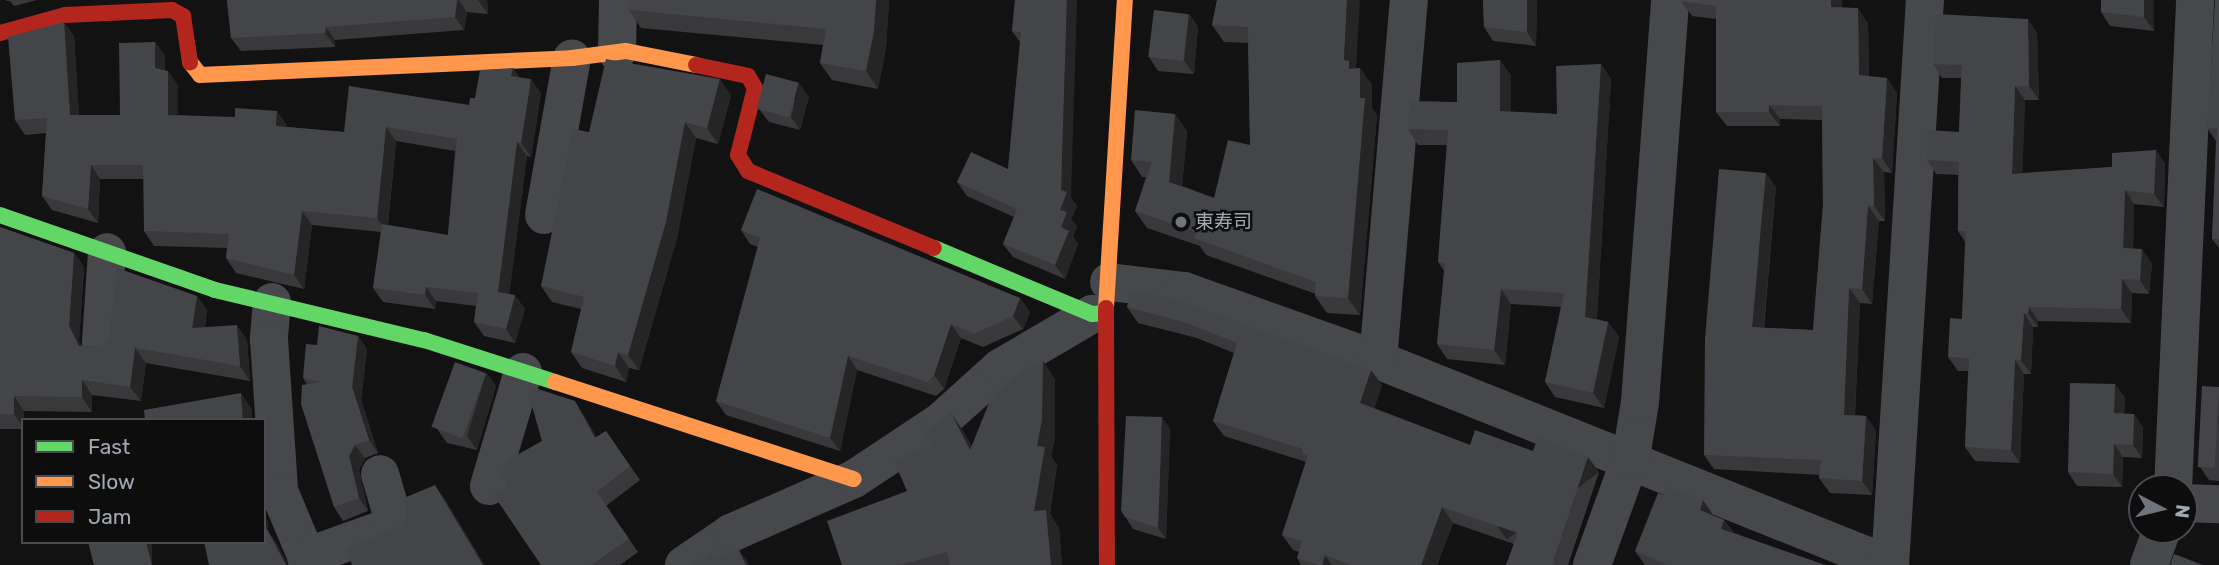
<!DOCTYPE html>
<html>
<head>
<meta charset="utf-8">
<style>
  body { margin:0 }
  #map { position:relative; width:2219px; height:565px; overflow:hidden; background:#121213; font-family:Rubik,"Noto Sans JP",sans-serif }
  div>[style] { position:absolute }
  .street>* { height:38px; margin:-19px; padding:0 19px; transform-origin:19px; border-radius:19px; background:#47484b }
  .fast>* { height:16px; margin:-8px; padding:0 8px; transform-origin:8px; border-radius:8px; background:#63d668 }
  .slow>* { height:16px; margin:-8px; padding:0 8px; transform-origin:8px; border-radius:8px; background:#ff974d }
  .jam>* { height:16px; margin:-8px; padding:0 8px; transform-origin:8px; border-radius:8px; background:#b3261e }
  .wall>* { inset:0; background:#39393c }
  .shaded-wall>* { inset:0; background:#252526; transform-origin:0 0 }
  .building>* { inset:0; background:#444549; transform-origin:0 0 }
  .dots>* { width:19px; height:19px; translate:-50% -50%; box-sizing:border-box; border:4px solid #0d0d0e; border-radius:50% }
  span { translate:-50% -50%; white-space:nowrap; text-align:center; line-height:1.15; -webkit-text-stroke:5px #0d0d0e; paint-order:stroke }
  .poi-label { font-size:19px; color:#a3a9b4 }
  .left { translate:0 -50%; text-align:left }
  .legend { position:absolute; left:21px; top:418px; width:245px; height:126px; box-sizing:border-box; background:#0d0d0e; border:2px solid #494b50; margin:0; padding:9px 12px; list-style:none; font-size:21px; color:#a3a9b4 }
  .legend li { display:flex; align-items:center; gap:14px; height:35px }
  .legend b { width:35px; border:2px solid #494b50 }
  .north { position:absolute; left:2128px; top:474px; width:70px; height:70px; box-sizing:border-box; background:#0d0d0e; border:2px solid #494b50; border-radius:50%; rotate:97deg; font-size:19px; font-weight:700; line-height:28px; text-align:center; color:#a3a9b4 }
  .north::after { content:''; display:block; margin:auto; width:24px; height:32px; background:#70747c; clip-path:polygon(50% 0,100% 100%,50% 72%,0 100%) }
</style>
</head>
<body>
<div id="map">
  <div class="street">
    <div style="left:617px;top:52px;width:52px;rotate:-88.9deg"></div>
    <div style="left:544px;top:215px;width:159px;rotate:-79.9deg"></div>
    <div style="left:1109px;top:282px;width:76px;rotate:6.8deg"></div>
    <div style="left:1184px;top:291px;width:206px;rotate:19.6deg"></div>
    <div style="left:1378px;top:360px;width:552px;rotate:21.82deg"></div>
    <div style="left:272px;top:302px;width:37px;rotate:95deg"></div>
    <div style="left:269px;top:339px;width:152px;rotate:86.2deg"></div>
    <div style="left:279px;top:491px;width:80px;rotate:67.3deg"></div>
    <div style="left:101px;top:342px;width:90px;rotate:-86.2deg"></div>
    <div style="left:1378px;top:360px;width:361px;rotate:-85.1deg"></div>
    <div style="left:489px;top:486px;width:119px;rotate:-73.4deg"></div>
    <div style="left:2173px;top:488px;width:488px;rotate:-87.4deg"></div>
    <div style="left:2184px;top:503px;width:35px;rotate:2deg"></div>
    <div style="left:306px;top:557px;width:95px;rotate:-19.8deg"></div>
    <div style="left:395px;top:525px;width:53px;rotate:-106.4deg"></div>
    <div style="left:684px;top:565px;width:57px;rotate:-34.2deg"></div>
    <div style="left:731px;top:533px;width:134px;rotate:-23.7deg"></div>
    <div style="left:854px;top:479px;width:103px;rotate:-33.5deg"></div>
    <div style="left:940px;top:422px;width:81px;rotate:-42deg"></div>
    <div style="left:1000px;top:368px;width:107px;rotate:-30.4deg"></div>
    <div style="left:1592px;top:565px;width:115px;rotate:-70.1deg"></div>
    <div style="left:1631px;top:457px;width:56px;rotate:-80.7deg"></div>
    <div style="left:1640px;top:402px;width:403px;rotate:-85.7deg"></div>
    <div style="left:1890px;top:565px;width:566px;rotate:-86.46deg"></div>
    <div style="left:2149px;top:565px;width:37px;rotate:-70deg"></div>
  </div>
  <div class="fast">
    <div style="left:0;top:215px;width:228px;rotate:19.2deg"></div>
    <div style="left:215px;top:290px;width:215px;rotate:13.5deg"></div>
    <div style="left:424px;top:340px;width:138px;rotate:17.8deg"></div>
    <div style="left:934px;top:248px;width:171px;rotate:22.7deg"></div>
    <div style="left:1092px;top:314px;width:14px;rotate:-4deg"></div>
  </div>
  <div class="slow">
    <div style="left:190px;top:62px;width:16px;rotate:52deg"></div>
    <div style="left:200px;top:75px;width:372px;rotate:-2.6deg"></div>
    <div style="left:572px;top:58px;width:54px;rotate:-7.4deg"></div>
    <div style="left:626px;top:51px;width:71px;rotate:11.3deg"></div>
    <div style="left:1106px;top:308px;width:309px;rotate:-86.5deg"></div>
    <div style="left:555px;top:382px;width:314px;rotate:18deg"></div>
  </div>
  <div class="jam">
    <div style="left:0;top:33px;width:67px;rotate:-15.5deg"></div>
    <div style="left:65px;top:15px;width:107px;rotate:-2.7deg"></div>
    <div style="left:172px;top:10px;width:13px;rotate:29deg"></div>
    <div style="left:183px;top:16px;width:47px;rotate:81.3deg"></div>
    <div style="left:696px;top:65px;width:53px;rotate:11.9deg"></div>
    <div style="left:748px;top:76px;width:14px;rotate:60deg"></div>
    <div style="left:755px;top:88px;width:69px;rotate:104.2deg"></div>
    <div style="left:738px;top:155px;width:19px;rotate:58deg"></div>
    <div style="left:748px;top:171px;width:201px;rotate:22.5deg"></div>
    <div style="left:1106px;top:308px;width:257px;rotate:89.8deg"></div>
  </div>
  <div class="wall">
    <div style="clip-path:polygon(6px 0,37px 0,14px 6px,10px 1px,7px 1px)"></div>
    <div style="clip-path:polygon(227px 0,487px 0,488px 14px,467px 12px,464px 30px,335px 40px,335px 47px,241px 51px,231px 38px)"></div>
    <div style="clip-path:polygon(630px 0,889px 0,886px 48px,878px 89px,832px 80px,820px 63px,823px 45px,641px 28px,629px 10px)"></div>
    <div style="clip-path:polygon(1015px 0,1071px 198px,1077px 206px,1071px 219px,1077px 226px,1073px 236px,1078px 244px,1065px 279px,1013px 257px,1003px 244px,1014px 217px,967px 196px,957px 182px,1008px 169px,1020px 42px,1012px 31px)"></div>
    <div style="clip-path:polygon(1217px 0,1356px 68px,1360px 68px,1372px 85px,1372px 108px,1377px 115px,1360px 315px,1327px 313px,1315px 296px,1316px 294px,1206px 255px,1200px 246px,1147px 228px,1135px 211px,1146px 177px,1142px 177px,1131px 160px,1175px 114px,1187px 131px,1182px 186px,1214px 198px,1250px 145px,1248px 43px,1224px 42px,1212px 25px)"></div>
    <div style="clip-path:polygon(1483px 0,1537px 0,1536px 46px,1493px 41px,1484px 27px)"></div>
    <div style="clip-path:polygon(1842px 0,1842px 7px,1868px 23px,1869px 76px,1897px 93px,1892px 173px,1884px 172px,1885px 221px,1879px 221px,1872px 304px,1860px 303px,1855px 415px,1866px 416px,1876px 431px,1872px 495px,1830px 493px,1819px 478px,1820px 475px,1714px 469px,1704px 455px,1776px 187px,1764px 328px,1813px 330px,1823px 205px,1822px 120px,1780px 119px,1780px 126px,1727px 126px,1716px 112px,1716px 19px,1692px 16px,1681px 1px)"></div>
    <div style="clip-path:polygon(2154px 0,2154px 31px,2110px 26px,2101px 12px)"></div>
    <div style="clip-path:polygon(2219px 0,2219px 248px,2212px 239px,2216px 141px,2207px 128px)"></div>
    <div style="clip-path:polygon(1189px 14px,1198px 27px,1194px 74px,1158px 71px,1149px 57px)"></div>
    <div style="clip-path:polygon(evenodd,64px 22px,74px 36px,79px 115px,120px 115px,155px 42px,165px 56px,165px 71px,168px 71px,178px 86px,178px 115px,287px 125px,287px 127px,344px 132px,469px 105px,475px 98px,513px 68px,519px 77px,541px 93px,531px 157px,527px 156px,509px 294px,525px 309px,515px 343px,484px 336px,474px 322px,476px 306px,436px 301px,435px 309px,383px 302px,373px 288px,381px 232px,312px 225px,304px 289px,236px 273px,226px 258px,227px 248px,154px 246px,144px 231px,144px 179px,100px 179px,98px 223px,52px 210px,42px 196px,46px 133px,25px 135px,15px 120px,64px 22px,396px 141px,455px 151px,448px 235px,388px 225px,396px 141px)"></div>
    <div style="clip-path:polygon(2037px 33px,2039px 100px,2025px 100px,2022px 173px,2112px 167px,2156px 150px,2165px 164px,2164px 207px,2134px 204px,2133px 249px,2152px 263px,2149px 294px,2132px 293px,2131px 323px,2038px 321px,2038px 327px,2033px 327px,2031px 374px,2024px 374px,2020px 463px,1975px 461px,1965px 447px,1968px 371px,1958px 371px,1948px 357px,1962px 319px,1965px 242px,1958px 231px,1958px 175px,1936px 174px,1927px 160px,1959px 132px,1961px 78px,1942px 78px,1933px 64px)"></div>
    <div style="clip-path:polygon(1601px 64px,1611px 79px,1597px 319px,1608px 322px,1619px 337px,1604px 408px,1555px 397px,1545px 382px,1561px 307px,1511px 304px,1505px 365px,1447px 359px,1437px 344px,1444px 271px,1438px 262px,1447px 145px,1418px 145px,1408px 129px,1457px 102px,1511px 75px,1511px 112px,1557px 114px)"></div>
    <div style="clip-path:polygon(731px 95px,718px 144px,696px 138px,677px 238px,639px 370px,629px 368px,626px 382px,582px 368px,571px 352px,581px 309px,552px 302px,541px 286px,589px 132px)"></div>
    <div style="clip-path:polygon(809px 97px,800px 130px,769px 122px,759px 109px)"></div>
    <div style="clip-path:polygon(0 227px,74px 253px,84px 267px,79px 341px,82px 346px,100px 347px,197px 296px,207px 310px,205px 328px,247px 340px,250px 381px,146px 363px,141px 401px,92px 395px,92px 412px,24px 411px,23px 429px,0 429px)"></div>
    <div style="clip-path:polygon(741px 230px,1020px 298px,1030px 312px,1023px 329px,983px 347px,961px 338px,944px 389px,936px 396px,857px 370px,840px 451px,726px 415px,716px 401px,758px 247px,750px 244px)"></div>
    <div style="clip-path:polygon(1131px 293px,1382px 385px,1374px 408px,1470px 445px,1533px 451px,1599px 472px,1568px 565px,1506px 565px,1514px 544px,1453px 523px,1437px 565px,1301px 565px,1297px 558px,1299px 552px,1293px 550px,1282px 535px,1306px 462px,1224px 436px,1213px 421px,1234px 353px,1197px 338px,1138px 323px,1127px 307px)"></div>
    <div style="clip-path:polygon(358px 336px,367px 349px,361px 400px,378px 453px,365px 458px,359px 470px,368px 511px,343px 521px,334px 507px,307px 384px,303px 378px,317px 345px)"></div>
    <div style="clip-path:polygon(1043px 361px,1055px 380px,1055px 438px,1051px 456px,1057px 465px,1050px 514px,1059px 528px,1062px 565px,842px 565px,907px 491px,932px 444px,951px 413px,963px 431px,972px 447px)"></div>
    <div style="clip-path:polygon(486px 373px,496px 386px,477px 450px,447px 443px,437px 429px)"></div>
    <div style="clip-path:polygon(2115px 384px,2125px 398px,2124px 414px,2134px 414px,2143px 428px,2142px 458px,2123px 457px,2122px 487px,2077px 486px,2068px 472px)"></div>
    <div style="clip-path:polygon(2219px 387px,2219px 481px,2209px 480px,2200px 467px)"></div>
    <div style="clip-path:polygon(584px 415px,596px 437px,606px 431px,640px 480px,606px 506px,638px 552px,620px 565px,541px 565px,508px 486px,542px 441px)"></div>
    <div style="clip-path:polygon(1170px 429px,1166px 539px,1133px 529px,1121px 510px)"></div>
    <div style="clip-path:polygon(1714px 516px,1724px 520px,1734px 533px,1825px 565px,1645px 565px,1635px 551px)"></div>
  </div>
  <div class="shaded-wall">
    <div style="clip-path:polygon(457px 0,459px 0,467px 12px,464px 30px,455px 17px)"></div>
    <div style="clip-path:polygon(478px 0,487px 0,488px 14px)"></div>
    <div style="clip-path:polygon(876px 0,889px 0,886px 48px,878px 89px,866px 71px)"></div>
    <div style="clip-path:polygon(1067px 0,1077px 0,1071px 198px,1077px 206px,1071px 219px,1077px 226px,1073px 236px,1078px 244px,1065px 279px,1055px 265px,1061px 227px,1060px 210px)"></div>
    <div style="clip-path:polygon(1347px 0,1360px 0,1356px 70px,1360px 68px,1372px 85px,1372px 108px,1377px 115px,1360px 315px,1348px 298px,1360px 98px,1344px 60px)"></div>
    <div style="clip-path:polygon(1527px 0,1537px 0,1536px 46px,1527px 32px)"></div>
    <div style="clip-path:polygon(1831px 0,1842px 0,1841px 21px,1831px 7px)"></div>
    <div style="clip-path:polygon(2144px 0,2154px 0,2154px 31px,2144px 17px)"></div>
    <div style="clip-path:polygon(1858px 8px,1868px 23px,1869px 89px,1859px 75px)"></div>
    <div style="clip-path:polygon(1189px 14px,1198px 27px,1194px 74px,1184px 61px)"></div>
    <div style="clip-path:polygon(2028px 19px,2037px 33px,2039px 100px,2029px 86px)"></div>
    <div style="clip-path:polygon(64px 22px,74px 36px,80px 129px,70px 115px)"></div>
    <div style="clip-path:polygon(326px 27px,335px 40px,335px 47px,325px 33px)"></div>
    <div style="clip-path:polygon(155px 42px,165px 56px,165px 82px,155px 68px)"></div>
    <div style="clip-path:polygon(1500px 60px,1511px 75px,1511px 127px,1500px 111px)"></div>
    <div style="clip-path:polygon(1601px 64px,1611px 79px,1596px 332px,1585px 317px)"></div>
    <div style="clip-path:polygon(513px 68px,523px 82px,511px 76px)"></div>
    <div style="clip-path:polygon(168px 71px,178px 86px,178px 129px,168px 115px)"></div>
    <div style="clip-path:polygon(1887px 78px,1897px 93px,1892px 173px,1882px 158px)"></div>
    <div style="clip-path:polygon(531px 79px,541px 93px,531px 157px,521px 143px)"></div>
    <div style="clip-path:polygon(720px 79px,731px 95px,718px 144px,707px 128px)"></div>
    <div style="clip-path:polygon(799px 83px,809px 97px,800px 130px,791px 117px)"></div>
    <div style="clip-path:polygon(2015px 86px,2025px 100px,2022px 188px,2012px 174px)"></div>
    <div style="clip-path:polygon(1769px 105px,1780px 119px,1780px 126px,1769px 112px)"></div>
    <div style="clip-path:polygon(277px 111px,287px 125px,286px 140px,276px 126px)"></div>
    <div style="clip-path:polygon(1175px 114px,1187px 131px,1181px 199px,1169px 182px)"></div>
    <div style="clip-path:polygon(685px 122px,696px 138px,677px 238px,639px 370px,628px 355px)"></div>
    <div style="clip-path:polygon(386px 127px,396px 141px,387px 232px,377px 218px)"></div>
    <div style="clip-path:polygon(517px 142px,527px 156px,508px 306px,498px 292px)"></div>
    <div style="clip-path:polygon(2156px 150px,2165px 164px,2164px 207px,2154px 194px)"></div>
    <div style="clip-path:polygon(1873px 158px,1884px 172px,1885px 221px,1874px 206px)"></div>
    <div style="clip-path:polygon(91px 165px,100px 179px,98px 223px,88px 209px)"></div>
    <div style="clip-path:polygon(1766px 173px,1776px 187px,1762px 342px,1752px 327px)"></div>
    <div style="clip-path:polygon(2125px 190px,2134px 204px,2133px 262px,2123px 248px)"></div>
    <div style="clip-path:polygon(1868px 206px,1879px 221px,1872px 304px,1862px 289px)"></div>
    <div style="clip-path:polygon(302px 211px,312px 225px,304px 289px,294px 275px)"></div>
    <div style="clip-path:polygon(2142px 249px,2152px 263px,2149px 294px,2140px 280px)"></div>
    <div style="clip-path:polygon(74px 253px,84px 267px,79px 341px,89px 360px,79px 346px,69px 326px)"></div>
    <div style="clip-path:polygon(2122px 279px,2132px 293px,2131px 323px,2121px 309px)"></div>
    <div style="clip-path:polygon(426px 287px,436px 301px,435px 309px,425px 295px)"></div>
    <div style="clip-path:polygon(1849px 288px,1860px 303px,1854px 430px,1844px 415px)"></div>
    <div style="clip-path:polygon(1501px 289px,1511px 304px,1505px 365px,1494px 350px)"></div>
    <div style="clip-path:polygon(515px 295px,525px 309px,515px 343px,506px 329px)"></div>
    <div style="clip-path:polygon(197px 296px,207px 310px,202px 343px,192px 328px)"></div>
    <div style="clip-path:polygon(1020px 298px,1030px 312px,1023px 329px,1013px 316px)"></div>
    <div style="clip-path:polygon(2029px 307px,2038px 321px,2038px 327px,2028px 313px)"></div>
    <div style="clip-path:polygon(2024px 313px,2033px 327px,2031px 374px,2021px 360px)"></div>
    <div style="clip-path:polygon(1608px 322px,1619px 337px,1604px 408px,1593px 393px)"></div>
    <div style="clip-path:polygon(951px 324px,961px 338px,944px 389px,934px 375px)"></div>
    <div style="clip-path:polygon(237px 325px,247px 340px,250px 381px,240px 366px)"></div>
    <div style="clip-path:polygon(358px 336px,367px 349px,361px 400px,378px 453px,369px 440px,352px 387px)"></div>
    <div style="clip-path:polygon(135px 348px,146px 363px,141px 401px,130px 387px)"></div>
    <div style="clip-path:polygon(618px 352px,629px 368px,626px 382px,615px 366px)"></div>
    <div style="clip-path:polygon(848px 356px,857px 370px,840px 451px,830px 438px)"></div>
    <div style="clip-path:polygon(2015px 360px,2024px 374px,2020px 463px,2011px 450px)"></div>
    <div style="clip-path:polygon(1043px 361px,1055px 380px,1055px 438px,1051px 456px,1057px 465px,1050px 514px,1059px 528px,1062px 565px,1051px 565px,1034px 511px,1037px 446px)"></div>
    <div style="clip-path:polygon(1371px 370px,1382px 385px,1371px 418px,1360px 403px)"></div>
    <div style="clip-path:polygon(486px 373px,496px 386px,477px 450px,467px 436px)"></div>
    <div style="clip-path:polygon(82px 380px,92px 395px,92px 412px,82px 397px)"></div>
    <div style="clip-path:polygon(2115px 384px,2125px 398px,2124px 427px,2114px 413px)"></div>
    <div style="clip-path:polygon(241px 393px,252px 409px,252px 420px,243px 420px)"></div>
    <div style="clip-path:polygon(14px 396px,24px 411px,23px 427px,14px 414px)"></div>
    <div style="clip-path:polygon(575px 401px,584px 415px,604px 452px,595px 438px)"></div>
    <div style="clip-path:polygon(951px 413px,963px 431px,983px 469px,970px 450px)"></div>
    <div style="clip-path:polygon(2134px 414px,2143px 428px,2142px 458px,2133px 445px)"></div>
    <div style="clip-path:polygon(1866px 416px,1876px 431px,1872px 495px,1862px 481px)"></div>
    <div style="clip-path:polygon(1162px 417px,1170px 429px,1166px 539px,1158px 528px)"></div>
    <div style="clip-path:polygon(2114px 444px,2123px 457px,2122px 487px,2113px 474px)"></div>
    <div style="clip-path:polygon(355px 445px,365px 458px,359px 470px,368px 511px,359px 498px,349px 456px)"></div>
    <div style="left:1588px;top:457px;width:19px;height:114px;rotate:54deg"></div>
    <div style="clip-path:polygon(435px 485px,445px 499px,485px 565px,483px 565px)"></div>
    <div style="clip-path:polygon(1703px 500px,1716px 519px,1700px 510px)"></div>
    <div style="clip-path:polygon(1442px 507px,1453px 523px,1437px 565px,1421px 565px)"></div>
    <div style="clip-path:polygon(264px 511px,268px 522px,268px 531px,278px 545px,288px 565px,286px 565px,264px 538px)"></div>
    <div style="clip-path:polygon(1724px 520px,1737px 539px,1721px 529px)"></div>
    <div style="left:146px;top:542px;width:6px;height:24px"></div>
    <div style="clip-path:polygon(738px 548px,748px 562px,749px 565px,746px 565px)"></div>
    <div style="clip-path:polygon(1325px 555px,1332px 565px,1322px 565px)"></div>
  </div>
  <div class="building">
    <div style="clip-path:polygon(227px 0,457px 0,455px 17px,326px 27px,325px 33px,231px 38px)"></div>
    <div style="clip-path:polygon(630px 0,876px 0,874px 31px,866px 71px,820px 63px,826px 29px,629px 10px)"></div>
    <div style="clip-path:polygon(1015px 0,1067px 0,1061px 190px,1067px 192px,1060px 210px,1067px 212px,1061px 227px,1069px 231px,1055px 265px,1003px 244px,1017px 209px,957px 182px,971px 152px,1008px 169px,1021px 32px,1012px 31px)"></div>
    <div style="clip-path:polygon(1217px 0,1347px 0,1344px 60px,1349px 61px,1349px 69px,1360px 68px,1360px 98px,1365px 98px,1348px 298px,1315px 296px,1316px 282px,1194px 238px,1197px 232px,1135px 211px,1152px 162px,1131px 160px,1135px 110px,1175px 114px,1169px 182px,1214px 198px,1228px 140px,1250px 145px,1248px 27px,1212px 25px)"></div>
    <div style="clip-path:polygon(1483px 0,1527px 0,1527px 32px,1484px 27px)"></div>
    <div style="clip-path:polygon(1681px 0,1831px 0,1831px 7px,1858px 8px,1859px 75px,1887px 78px,1882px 158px,1873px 158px,1874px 206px,1868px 206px,1862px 289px,1849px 288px,1844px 415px,1866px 416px,1862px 481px,1819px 478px,1821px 460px,1704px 455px,1705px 339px,1719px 169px,1766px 173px,1752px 327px,1813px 330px,1823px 205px,1822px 106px,1769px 105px,1769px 112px,1716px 112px,1716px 6px,1681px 1px)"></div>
    <div style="clip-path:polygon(2101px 0,2144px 0,2144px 17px,2101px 12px)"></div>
    <div style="clip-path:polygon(2215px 0,2219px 0,2219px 239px,2212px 239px,2217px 129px,2207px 128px)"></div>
    <div style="left:1154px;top:10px;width:35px;height:47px;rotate:7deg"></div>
    <div style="clip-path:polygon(1936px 14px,2028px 19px,2029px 86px,2015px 86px,2012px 174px,2112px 167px,2112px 153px,2156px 150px,2154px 194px,2125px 190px,2123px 248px,2142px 249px,2140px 280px,2122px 279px,2121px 309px,2029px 307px,2028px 313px,2024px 313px,2021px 360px,2015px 360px,2011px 450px,1965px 447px,1969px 358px,1948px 357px,1950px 318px,1962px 319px,1966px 231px,1958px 231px,1959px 162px,1927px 160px,1928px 130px,1959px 132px,1962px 65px,1933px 64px)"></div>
    <div style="clip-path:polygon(64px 22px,70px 115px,120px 115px,119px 43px,155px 42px,155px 68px,168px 71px,168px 115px,235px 117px,235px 108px,277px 111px,276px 126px,344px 132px,349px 86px,469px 105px,470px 98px,475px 98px,480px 70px,513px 68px,511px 76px,531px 79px,521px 143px,517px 142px,498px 292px,515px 295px,506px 329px,474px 322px,478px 293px,426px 287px,425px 295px,373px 288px,382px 224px,448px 235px,457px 139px,386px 127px,377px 218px,302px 211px,294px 275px,226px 258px,229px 234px,144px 231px,143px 165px,91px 165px,88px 209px,42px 196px,47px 118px,15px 120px,8px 37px)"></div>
    <div style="clip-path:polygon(606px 59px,720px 79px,707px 128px,685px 122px,666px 222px,628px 355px,618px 352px,615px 366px,571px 352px,584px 297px,541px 286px,573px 129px,589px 132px)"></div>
    <div style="clip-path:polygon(1500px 60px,1500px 111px,1557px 114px,1556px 66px,1601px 64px,1585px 317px,1608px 322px,1593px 393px,1545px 382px,1564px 293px,1501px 289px,1494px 350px,1437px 344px,1445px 263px,1438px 262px,1448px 130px,1408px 129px,1410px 101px,1457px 102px,1457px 63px)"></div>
    <div style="left:766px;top:74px;width:34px;height:36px;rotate:15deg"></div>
    <div style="clip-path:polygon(757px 189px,1020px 298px,1013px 316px,974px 334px,951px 324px,934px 375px,927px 382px,848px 356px,830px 438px,716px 401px,760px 238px,741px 230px)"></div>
    <div style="clip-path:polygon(0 227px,74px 253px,69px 326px,79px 346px,100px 347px,109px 339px,117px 268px,197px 296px,192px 328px,237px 325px,240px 366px,135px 348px,130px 387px,82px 380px,82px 397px,14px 396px,14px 414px,0 414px)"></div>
    <div style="clip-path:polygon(1131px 293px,1168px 297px,1371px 370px,1360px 403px,1470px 445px,1475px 430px,1533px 451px,1538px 437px,1588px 457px,1552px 565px,1506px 565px,1518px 533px,1442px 507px,1421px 565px,1351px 565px,1325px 555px,1322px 565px,1319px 565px,1297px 558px,1302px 541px,1282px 535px,1308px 455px,1302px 453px,1303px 449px,1213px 421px,1237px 343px,1187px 323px,1127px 307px)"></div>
    <div style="clip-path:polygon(319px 326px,358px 336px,352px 387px,369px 440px,355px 445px,349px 456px,359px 498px,334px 507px,301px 404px,302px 385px,322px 382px,303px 378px,306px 344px,317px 345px)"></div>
    <div style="clip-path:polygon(1043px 361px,1042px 420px,1037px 446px,1045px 447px,1034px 511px,1046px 510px,1051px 565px,950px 565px,947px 552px,899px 565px,842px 565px,827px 521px,907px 491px,894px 461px,932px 444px,925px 432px,951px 413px,970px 450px,991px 398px,1022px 370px)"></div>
    <div style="left:455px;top:362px;width:33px;height:69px;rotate:20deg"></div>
    <div style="clip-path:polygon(2070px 383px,2115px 384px,2114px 413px,2134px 414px,2133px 445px,2114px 444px,2113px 474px,2068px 472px)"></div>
    <div style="left:2202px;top:386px;width:17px;height:81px;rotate:3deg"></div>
    <div style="clip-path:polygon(538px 389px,575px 401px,595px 438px,606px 431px,630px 466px,597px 492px,629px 539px,591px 565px,541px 565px,493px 494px,508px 486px,502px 475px,506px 461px,542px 441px,528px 392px)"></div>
    <div style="clip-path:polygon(241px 393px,243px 420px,145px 420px,144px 410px)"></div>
    <div style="clip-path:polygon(1126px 416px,1162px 417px,1158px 528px,1125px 517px,1121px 510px)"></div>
    <div style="clip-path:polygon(435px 485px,483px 565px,352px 565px,346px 549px,401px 526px,407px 515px,404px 498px)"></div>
    <div style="clip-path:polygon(1666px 486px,1703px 500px,1700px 510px,1724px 520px,1721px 529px,1825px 565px,1668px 565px,1635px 551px,1658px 493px,1663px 495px)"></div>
    <div style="clip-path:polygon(264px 529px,267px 529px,286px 565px,209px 565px,204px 542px,264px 542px)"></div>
    <div style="clip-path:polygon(88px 542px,146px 542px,152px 565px,94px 565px)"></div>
    <div style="clip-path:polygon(738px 548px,746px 565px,693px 565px,711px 553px,716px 560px)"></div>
    <div style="clip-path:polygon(2174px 554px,2203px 565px,2170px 565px)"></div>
  </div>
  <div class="dots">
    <div style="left:1181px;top:222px;background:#70747c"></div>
  </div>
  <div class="poi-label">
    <span class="left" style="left:1195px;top:222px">東寿司</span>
  </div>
  <ul class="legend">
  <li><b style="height:9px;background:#63d668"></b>Fast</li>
  <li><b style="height:9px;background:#ff974d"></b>Slow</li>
  <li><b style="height:9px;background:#b3261e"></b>Jam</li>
  </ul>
  <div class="north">N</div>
</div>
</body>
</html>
